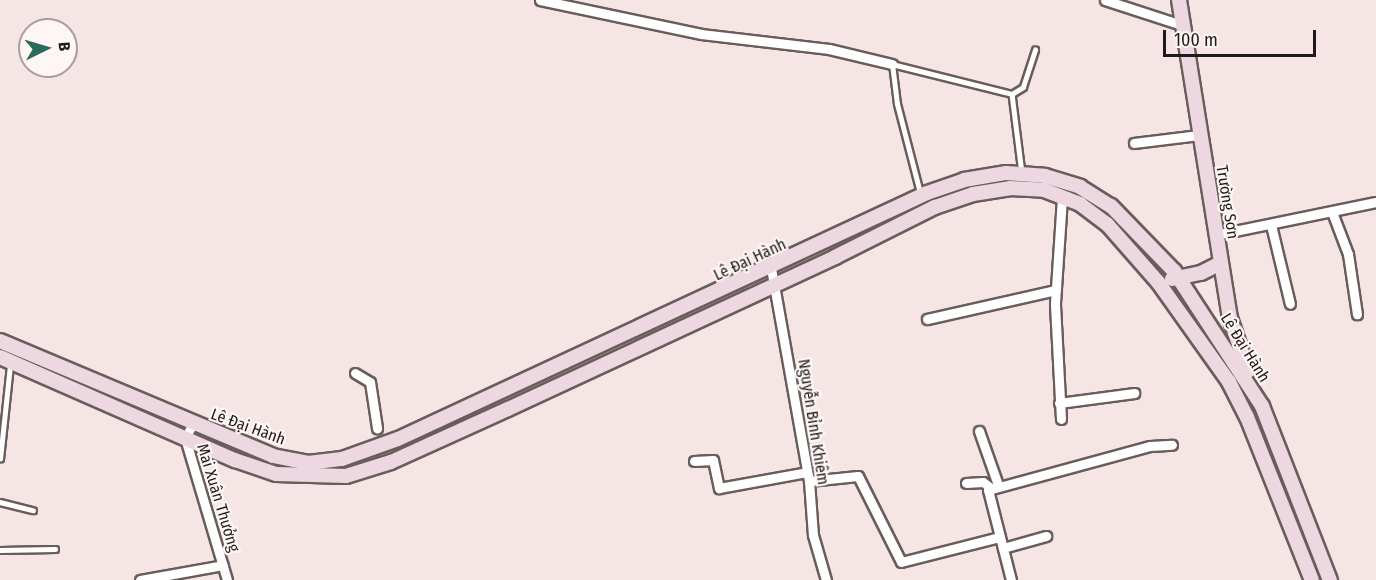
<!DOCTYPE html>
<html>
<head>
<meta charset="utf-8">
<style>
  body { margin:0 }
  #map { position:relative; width:1376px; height:580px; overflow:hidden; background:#f5e6e5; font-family:"Fira Sans Condensed",sans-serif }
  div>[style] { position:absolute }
  .roads { filter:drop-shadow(2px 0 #695d5c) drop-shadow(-2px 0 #695d5c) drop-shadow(0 2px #695d5c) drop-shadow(0 -2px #695d5c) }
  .lane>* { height:4.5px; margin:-2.25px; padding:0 2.25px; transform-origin:2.25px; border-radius:2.25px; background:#fff }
  .street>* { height:9px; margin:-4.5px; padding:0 4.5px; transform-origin:4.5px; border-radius:4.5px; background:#fff }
  .secondary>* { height:14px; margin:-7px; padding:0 7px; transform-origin:7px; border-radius:7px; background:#edd8e2 }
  span { translate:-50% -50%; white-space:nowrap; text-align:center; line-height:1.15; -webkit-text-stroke:4.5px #fef5f5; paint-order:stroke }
  .street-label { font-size:16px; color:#201b1b }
  .north { position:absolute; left:18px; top:18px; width:60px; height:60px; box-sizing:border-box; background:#fef5f5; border:2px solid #a59e9e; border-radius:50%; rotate:85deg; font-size:16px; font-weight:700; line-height:24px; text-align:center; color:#201b1b }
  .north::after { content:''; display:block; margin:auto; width:21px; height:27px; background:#296b5c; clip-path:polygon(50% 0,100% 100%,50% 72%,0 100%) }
  .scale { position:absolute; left:1163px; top:30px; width:153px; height:27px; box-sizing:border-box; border:3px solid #201b1b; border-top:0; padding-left:8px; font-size:18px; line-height:21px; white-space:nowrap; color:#201b1b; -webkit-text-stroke:4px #fef5f5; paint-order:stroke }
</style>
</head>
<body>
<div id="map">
  <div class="roads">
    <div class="lane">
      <i style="left:1012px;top:94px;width:13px;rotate:-32deg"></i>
      <i style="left:1023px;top:87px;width:39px;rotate:-72deg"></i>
      <i style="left:920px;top:193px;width:92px;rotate:-104.5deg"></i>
      <i style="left:897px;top:104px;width:40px;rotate:-97.1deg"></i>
      <i style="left:892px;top:64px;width:124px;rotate:14deg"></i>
      <i style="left:1012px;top:94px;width:80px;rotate:82.8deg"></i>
      <i style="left:0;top:459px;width:95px;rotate:-83.9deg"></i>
      <i style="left:0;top:502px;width:34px;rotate:14deg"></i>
      <i style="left:0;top:550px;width:55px;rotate:-1deg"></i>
    </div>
    <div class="street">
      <i style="left:540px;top:0;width:165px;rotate:11.9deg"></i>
      <i style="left:701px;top:34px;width:129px;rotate:6.7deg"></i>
      <i style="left:829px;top:49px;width:65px;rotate:13.4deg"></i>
      <i style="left:1105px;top:0;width:81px;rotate:18deg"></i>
      <i style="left:1134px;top:143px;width:65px;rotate:-7deg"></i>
      <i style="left:1332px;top:212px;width:45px;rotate:69.1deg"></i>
      <i style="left:1348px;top:254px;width:61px;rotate:81.5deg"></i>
      <i style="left:1271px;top:225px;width:81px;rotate:76.5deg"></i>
      <i style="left:1215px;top:235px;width:164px;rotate:-11.6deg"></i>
      <i style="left:771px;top:268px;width:216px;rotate:79.9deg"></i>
      <i style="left:809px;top:481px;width:54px;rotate:85.8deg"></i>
      <i style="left:813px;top:535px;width:47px;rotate:73.9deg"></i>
      <i style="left:927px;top:319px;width:132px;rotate:-12.7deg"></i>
      <i style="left:355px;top:373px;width:17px;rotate:31deg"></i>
      <i style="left:370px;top:382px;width:47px;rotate:81.3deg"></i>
      <i style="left:1059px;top:403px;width:76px;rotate:-7.6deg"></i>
      <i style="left:1061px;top:419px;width:116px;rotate:-93deg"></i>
      <i style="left:1055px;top:303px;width:106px;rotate:-86.2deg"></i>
      <i style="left:192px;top:425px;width:15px;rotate:118deg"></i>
      <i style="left:185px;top:438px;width:148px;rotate:73.5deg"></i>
      <i style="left:979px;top:431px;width:57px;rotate:70.6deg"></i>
      <i style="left:694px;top:461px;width:19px;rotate:-3deg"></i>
      <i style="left:713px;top:460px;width:29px;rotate:78deg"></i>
      <i style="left:719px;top:488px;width:89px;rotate:-10.3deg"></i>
      <i style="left:809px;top:481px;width:49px;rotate:-5.8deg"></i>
      <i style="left:858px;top:476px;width:96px;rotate:63.4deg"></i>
      <i style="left:901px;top:562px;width:102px;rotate:-14.2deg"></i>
      <i style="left:966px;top:483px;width:17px;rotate:-3deg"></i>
      <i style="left:983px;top:482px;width:10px;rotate:37deg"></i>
      <i style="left:1003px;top:548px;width:45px;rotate:-15.6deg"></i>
      <i style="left:140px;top:580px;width:84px;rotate:-10.2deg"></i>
      <i style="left:1011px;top:580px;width:93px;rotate:-104.3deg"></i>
      <i style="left:988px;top:490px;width:168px;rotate:-15.2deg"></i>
      <i style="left:1150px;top:446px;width:22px;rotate:-3deg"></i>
    </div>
    <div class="secondary">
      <i style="left:1179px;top:0;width:322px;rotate:80.9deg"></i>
      <i style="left:1230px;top:318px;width:56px;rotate:71.2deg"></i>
      <i style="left:1172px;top:279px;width:30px;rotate:-12deg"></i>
      <i style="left:1201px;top:273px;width:22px;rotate:-27deg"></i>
      <i style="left:0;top:341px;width:296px;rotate:22.8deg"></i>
      <i style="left:273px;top:456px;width:36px;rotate:11deg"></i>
      <i style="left:308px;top:463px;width:34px;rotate:-7deg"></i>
      <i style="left:342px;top:459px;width:59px;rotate:-19.7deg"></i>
      <i style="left:398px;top:439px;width:583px;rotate:-24.94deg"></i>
      <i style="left:927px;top:193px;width:39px;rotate:-19deg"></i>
      <i style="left:964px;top:180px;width:43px;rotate:-9.5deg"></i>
      <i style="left:1006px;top:173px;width:39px;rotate:4deg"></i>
      <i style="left:1045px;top:176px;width:37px;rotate:17deg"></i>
      <i style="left:1080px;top:187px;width:36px;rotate:32deg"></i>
      <i style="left:1111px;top:206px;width:91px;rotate:45.9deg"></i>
      <i style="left:1174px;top:271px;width:161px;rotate:56.9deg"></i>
      <i style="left:1262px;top:406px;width:187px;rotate:68.7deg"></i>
      <i style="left:0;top:357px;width:257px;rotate:23.7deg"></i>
      <i style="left:235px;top:460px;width:43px;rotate:18.9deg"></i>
      <i style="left:276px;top:474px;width:70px;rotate:1.6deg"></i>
      <i style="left:346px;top:476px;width:47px;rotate:-17.3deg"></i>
      <i style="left:391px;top:462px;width:128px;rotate:-24.4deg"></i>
      <i style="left:508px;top:409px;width:361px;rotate:-24.9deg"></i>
      <i style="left:835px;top:257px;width:112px;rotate:-26.6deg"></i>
      <i style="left:935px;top:207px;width:40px;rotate:-18.9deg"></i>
      <i style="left:973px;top:194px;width:37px;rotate:-9deg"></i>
      <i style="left:1010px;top:188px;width:34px;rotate:3deg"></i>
      <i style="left:1044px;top:190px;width:39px;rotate:21deg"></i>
      <i style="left:1080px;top:204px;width:34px;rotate:37deg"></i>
      <i style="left:1107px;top:224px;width:77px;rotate:48.7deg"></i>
      <i style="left:1158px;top:282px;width:123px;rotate:54.6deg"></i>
      <i style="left:1229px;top:382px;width:39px;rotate:63deg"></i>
      <i style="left:1247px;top:417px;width:175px;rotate:68.3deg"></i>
    </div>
  </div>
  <div class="street-label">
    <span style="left:1227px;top:202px;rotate:81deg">Trường Sơn</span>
    <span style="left:750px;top:260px;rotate:-25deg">Lê Đại Hành</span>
    <span style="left:1245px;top:348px;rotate:58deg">Lê Đại Hành</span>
    <span style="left:813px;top:422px;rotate:81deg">Nguyễn Bỉnh Khiêm</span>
    <span style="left:248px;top:427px;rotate:20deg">Lê Đại Hành</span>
    <span style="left:218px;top:498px;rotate:73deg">Mai Xuân Thưởng</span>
  </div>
  <div class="north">B</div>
  <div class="scale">100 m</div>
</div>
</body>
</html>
